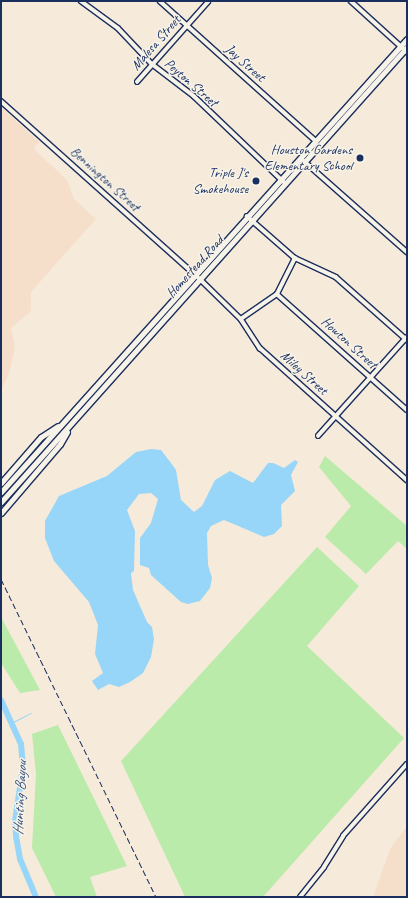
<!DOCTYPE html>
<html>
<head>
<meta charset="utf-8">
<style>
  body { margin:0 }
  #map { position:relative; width:408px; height:898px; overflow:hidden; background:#f6eada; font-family:Caveat,sans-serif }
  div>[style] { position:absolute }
  .built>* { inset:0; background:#f5dfca }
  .green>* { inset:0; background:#bbebaa }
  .water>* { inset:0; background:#97d6f8 }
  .stream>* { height:1px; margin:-0.5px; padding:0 0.5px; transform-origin:0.5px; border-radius:0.5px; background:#97d6f8 }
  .river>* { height:6px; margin:-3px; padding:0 3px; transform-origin:3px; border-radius:3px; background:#97d6f8 }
  .roads { filter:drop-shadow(1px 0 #1b2f5e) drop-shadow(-1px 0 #1b2f5e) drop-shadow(0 1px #1b2f5e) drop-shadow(0 -1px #1b2f5e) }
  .minor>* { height:3.5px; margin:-1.75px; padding:0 1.75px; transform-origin:1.75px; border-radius:1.75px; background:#f7f3e8 }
  .secondary>* { height:5px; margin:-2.5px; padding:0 2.5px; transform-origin:2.5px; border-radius:2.5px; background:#f7f3e8 }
  .rail>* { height:1px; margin-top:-0.5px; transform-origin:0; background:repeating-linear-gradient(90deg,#1b2f5e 0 6px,transparent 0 9px) }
  .dots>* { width:11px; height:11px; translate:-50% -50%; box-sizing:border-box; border:2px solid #f7f3e8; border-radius:50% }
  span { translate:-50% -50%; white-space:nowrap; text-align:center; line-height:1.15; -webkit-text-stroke:3px #f7f3e8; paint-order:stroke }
  .street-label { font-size:14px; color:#1b2f5e }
  .poi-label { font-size:14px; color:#1b2f5e }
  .right { translate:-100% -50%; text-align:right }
  .water-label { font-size:15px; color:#34507d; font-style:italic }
  .frame { position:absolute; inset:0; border:2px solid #1b2f5e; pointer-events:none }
</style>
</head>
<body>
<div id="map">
  <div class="built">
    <i style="clip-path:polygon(1px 107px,39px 142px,34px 147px,35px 150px,67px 180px,74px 199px,96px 219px,31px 292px,31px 311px,11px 328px,15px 348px,9px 374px,1px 390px)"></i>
    <i style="clip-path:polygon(407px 826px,407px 897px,373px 897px,390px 849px)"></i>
  </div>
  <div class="green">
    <i style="clip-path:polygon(325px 456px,407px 526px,407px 549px,398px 541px,366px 574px,325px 537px,351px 506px,319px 467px)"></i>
    <i style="clip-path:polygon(317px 547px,359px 586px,307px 646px,404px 738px,263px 897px,185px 897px,121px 761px)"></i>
    <i style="clip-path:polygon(1px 617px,40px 690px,20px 693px,1px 663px)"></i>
    <i style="clip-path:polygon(58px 725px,127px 866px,90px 877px,97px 897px,56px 897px,32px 848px,36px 774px,32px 734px)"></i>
  </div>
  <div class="water">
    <i style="clip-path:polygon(151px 449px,161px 450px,171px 463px,176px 470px,181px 500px,194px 512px,202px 506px,215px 480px,230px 471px,253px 483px,268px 463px,273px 463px,284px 468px,295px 460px,298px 462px,291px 475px,295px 491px,281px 505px,282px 526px,274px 534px,264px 537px,224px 520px,211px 526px,207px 533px,208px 565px,212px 578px,210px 588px,200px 601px,188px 604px,181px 602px,151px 575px,149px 568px,140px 565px,140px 538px,151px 523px,158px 499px,151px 493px,139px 494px,127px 510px,135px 531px,134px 571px,131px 573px,133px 590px,147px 622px,152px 627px,154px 639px,151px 657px,143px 673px,130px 682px,119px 687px,109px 684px,98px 690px,92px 681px,103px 673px,95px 654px,98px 625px,89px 602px,54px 561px,45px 538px,45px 521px,59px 496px,107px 476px,136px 452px)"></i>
  </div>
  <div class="stream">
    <i style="left:13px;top:722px;width:20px;rotate:-27deg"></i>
  </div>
  <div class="river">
    <i style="left:1px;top:700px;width:48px;rotate:65.6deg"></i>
    <i style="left:21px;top:744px;width:23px;rotate:85deg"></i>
    <i style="left:23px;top:767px;width:55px;rotate:98.4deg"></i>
    <i style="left:15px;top:821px;width:15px;rotate:86deg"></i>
    <i style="left:16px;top:836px;width:23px;rotate:80deg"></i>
    <i style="left:20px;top:859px;width:41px;rotate:67.2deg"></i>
  </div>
  <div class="roads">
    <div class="minor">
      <i style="left:81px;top:1px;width:46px;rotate:36.1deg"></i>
      <i style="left:118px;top:28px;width:50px;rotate:46.6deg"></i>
      <i style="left:152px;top:64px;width:53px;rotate:37.3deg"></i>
      <i style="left:194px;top:96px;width:126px;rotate:43.7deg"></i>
      <i style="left:160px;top:1px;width:208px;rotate:41.9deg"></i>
      <i style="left:351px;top:1px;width:76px;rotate:42.3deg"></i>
      <i style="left:137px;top:82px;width:107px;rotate:-48.4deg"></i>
      <i style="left:1px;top:101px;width:267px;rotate:41.8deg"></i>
      <i style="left:200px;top:279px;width:57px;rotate:44.3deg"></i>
      <i style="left:241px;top:319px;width:35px;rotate:57deg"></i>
      <i style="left:260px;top:348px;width:198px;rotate:41.9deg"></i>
      <i style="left:303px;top:160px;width:139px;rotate:41.5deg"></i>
      <i style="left:247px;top:216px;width:64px;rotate:41.2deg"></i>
      <i style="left:295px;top:258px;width:45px;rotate:24.9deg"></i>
      <i style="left:336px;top:277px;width:95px;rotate:41.6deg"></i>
      <i style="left:277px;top:294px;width:174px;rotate:41.7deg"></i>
      <i style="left:241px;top:319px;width:44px;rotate:-34.8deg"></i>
      <i style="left:277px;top:294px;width:40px;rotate:-63.4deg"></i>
      <i style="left:318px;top:436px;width:132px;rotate:-48.1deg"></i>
      <i style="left:300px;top:897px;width:38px;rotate:-51deg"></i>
      <i style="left:324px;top:867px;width:36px;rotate:-58deg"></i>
      <i style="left:343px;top:836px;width:96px;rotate:-48.4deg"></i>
    </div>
    <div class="secondary">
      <i style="left:1px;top:483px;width:61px;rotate:-49deg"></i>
      <i style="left:41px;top:437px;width:20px;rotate:-33deg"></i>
      <i style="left:1px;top:492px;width:608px;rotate:-48.13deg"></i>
      <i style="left:1px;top:502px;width:610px;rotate:-48.26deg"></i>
      <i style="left:1px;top:513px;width:91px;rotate:-49.5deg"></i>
      <i style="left:60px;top:444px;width:14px;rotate:-60deg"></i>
    </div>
  </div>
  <div class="rail">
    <i style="left:1px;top:579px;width:354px;rotate:64deg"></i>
  </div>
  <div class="dots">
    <i style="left:360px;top:158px;background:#1b2f5e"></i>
    <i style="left:256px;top:181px;background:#1b2f5e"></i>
  </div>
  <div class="street-label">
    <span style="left:156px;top:43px;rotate:-49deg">Malesa Street</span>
    <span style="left:245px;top:63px;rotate:42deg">Jay Street</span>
    <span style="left:191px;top:83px;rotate:41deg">Peyton Street</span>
    <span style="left:105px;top:179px;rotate:42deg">Bennington Street</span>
    <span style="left:195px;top:267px;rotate:-48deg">Homestead Road</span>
    <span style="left:349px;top:343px;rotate:42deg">Howton Street</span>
    <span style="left:304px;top:373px;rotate:42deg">Miley Street</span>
  </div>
  <div class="poi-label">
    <span class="right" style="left:352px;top:158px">Houston Gardens<br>Elementary School</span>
    <span class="right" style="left:248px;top:181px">Triple J's<br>Smokehouse</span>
  </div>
  <div class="water-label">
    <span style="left:20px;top:798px;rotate:-87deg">Hunting Bayou</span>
  </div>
  <div class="frame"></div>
</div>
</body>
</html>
